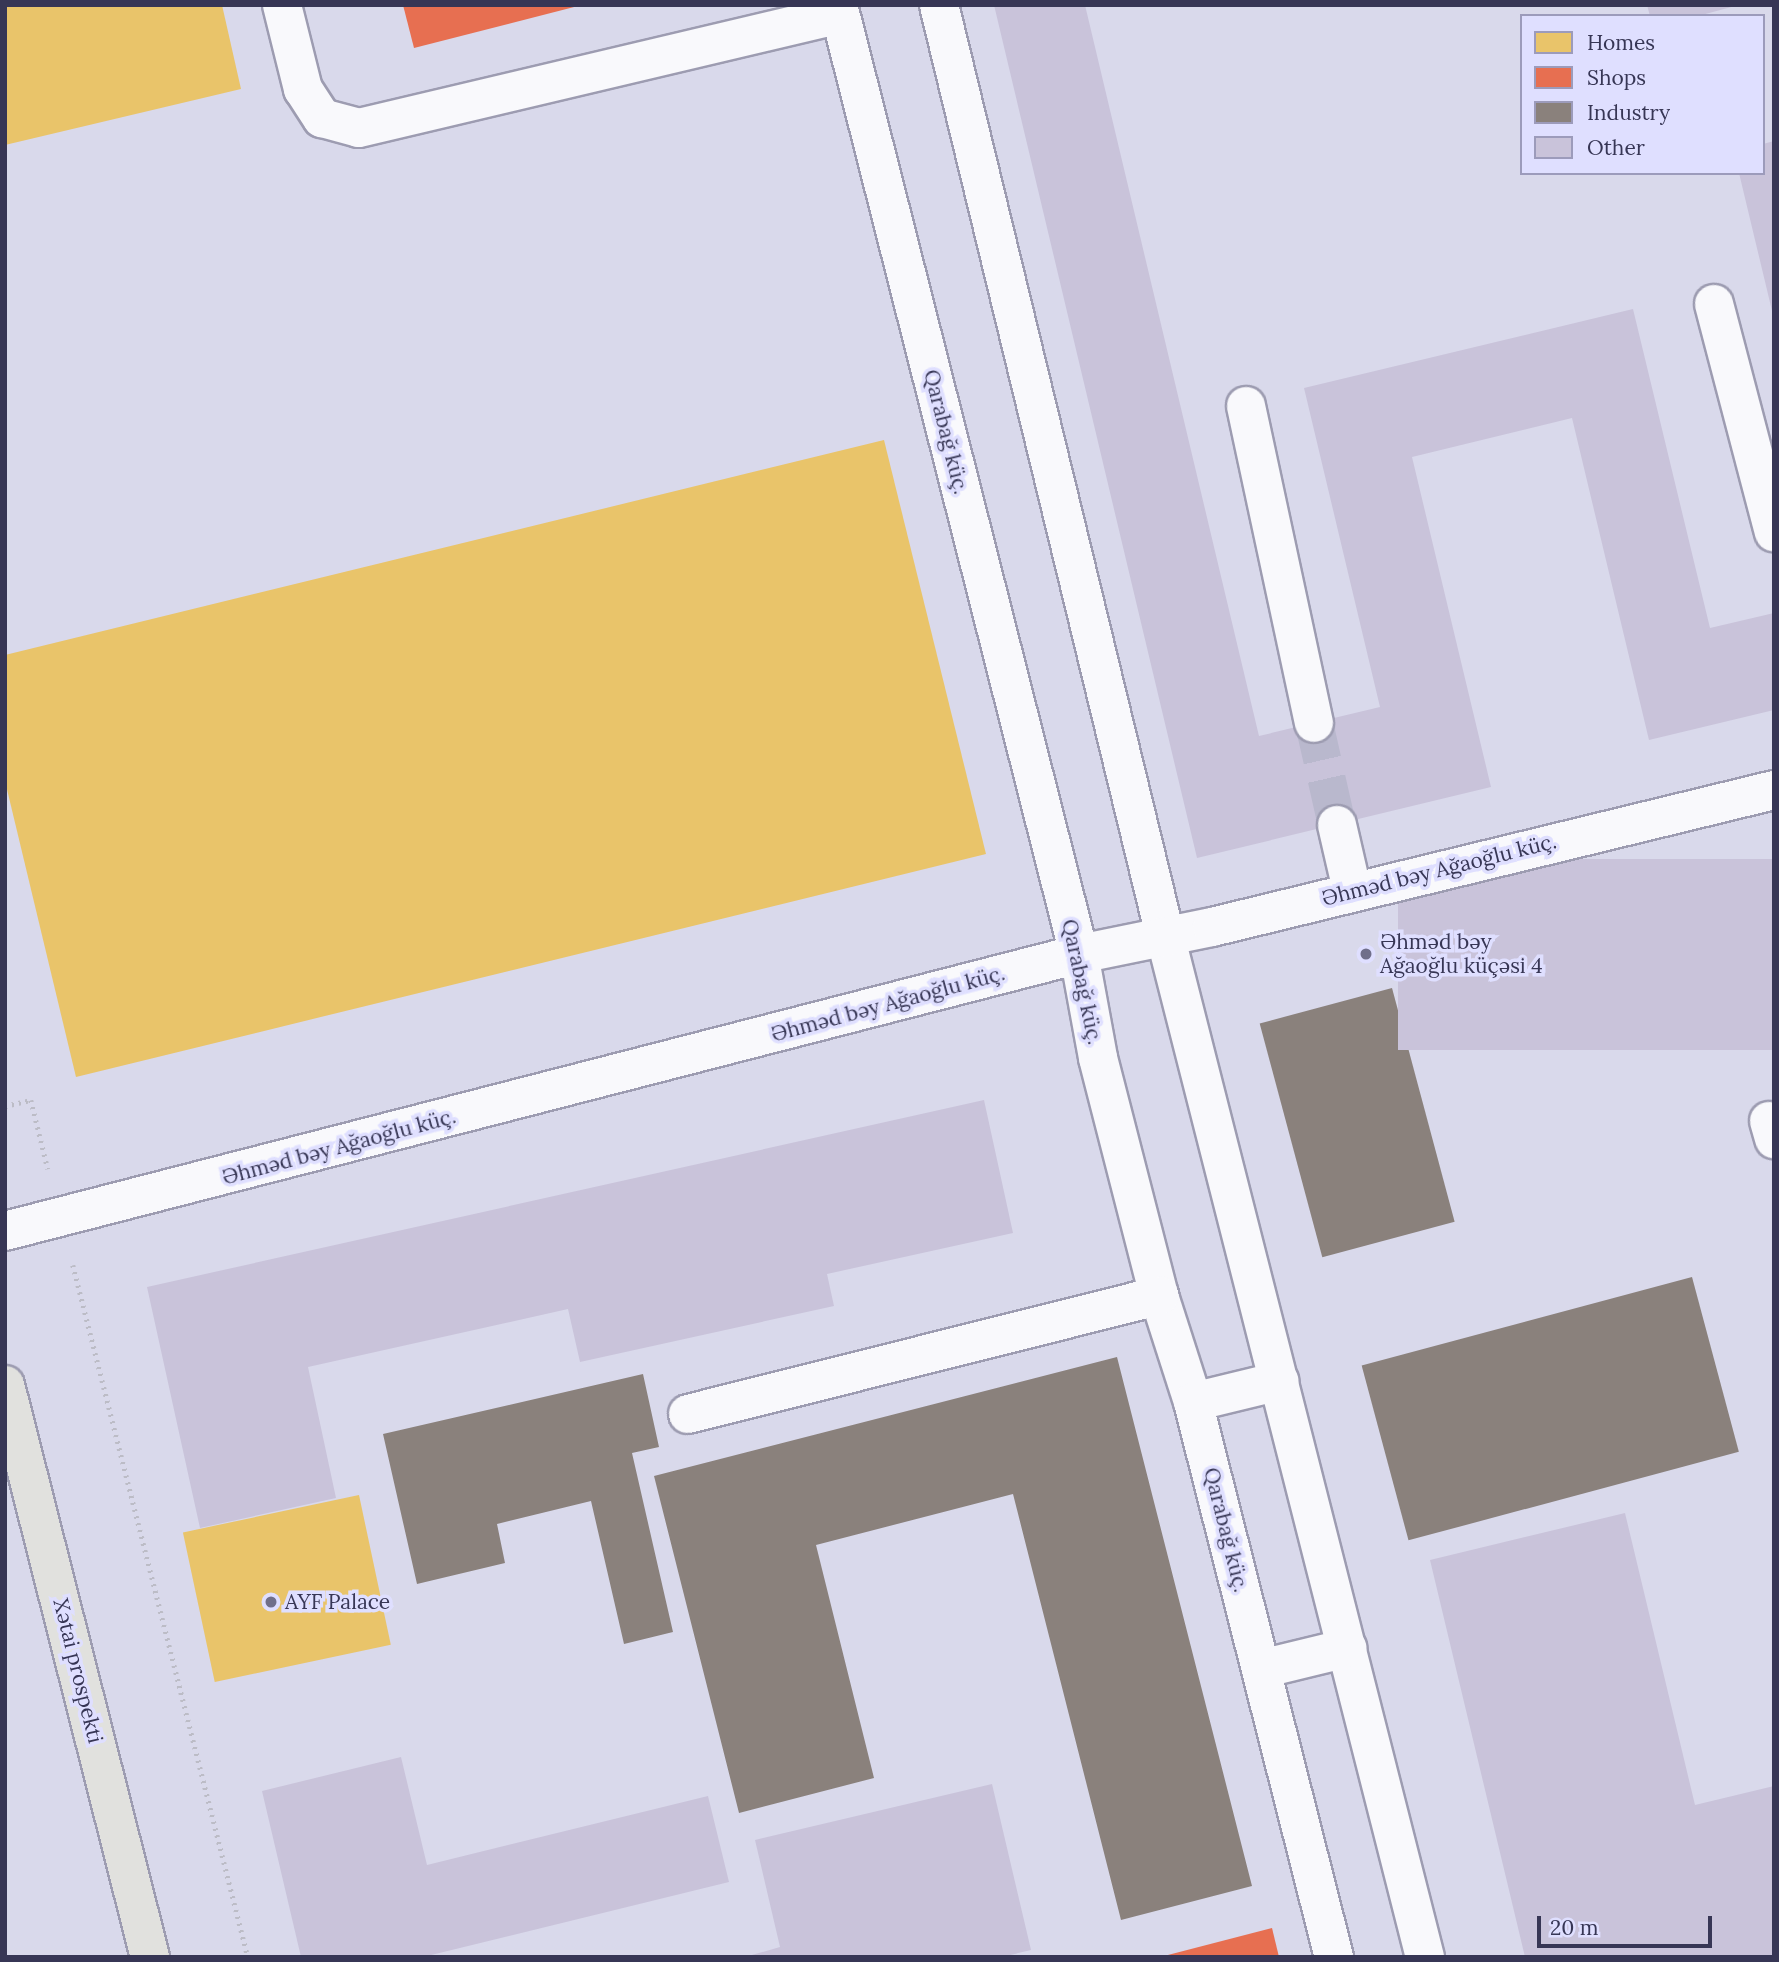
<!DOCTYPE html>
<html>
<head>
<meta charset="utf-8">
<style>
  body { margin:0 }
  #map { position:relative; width:1779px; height:1962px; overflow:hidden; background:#d9d9eb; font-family:Lora,serif }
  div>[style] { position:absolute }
  .homes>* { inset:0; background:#e9c46a; transform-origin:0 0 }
  .shops>* { inset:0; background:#e76f51 }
  .industry>* { inset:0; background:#8a817c; transform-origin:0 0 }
  .building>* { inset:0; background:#c9c3da; transform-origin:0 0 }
  .minor-tunnel>* { height:38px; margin-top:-19px; transform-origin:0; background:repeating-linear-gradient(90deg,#b9b8cd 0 38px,transparent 0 57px) }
  .path>* { height:4.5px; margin-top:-2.25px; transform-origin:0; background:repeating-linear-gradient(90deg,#bcbcc6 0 2px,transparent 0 7px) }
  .roads { filter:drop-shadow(2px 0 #9d9cb1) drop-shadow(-2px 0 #9d9cb1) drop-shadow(0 2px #9d9cb1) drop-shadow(0 -2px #9d9cb1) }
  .minor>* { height:38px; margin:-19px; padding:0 19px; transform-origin:19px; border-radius:19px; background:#f9f9fc }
  .major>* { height:38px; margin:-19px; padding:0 19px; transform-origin:19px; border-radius:19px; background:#e1e1de }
  .dots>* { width:19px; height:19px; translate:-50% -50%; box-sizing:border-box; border:4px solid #dfdfff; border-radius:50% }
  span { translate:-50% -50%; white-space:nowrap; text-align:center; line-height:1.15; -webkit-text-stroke:7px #dfdfff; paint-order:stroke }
  .street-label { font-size:21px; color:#373655 }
  .poi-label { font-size:21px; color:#373655 }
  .left { translate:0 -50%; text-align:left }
  .frame { position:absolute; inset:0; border:7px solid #373655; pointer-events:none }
  .legend { position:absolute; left:1520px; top:14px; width:245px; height:161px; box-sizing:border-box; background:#dfdfff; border:2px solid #9c9bbb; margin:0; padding:9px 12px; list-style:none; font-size:21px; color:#373655 }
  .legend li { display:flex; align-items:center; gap:14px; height:35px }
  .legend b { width:35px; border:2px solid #9c9bbb }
  .scale { position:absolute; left:1537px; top:1916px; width:175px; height:32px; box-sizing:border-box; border:4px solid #373655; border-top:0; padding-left:9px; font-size:21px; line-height:24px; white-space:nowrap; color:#373655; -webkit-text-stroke:5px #dfdfff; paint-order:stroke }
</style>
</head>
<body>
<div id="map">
  <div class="homes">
    <i style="clip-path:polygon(5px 5px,222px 5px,241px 89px,5px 145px)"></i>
    <i style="clip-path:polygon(884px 440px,986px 854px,76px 1077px,5px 781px,5px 655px)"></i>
    <i style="left:359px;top:1495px;width:153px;height:180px;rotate:78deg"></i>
  </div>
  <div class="shops">
    <i style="clip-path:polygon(403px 5px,578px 5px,578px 6px,414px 48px)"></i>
    <i style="clip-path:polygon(1272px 1928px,1279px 1957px,1164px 1957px,1164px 1956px)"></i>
  </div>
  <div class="industry">
    <i style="left:1392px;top:988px;width:242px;height:137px;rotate:75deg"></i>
    <i style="left:1692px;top:1277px;width:181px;height:342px;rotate:75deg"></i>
    <i style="clip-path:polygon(1117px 1357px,1252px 1886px,1121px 1920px,1013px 1494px,816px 1545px,874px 1778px,739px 1813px,654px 1476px)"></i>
    <i style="clip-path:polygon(643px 1374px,659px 1447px,632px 1453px,673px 1632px,624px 1644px,591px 1501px,497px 1524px,505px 1563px,417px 1584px,383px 1434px)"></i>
  </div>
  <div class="building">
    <i style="clip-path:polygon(994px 5px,1085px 5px,1259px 736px,1380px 707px,1304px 388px,1633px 309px,1710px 628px,1774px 613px,1774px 710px,1649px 740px,1572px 418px,1412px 457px,1491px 787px,1197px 858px)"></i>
    <i style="clip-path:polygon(1647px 5px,1735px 5px,1735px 6px,1698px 16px,1650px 16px)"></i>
    <i style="clip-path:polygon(1774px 141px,1774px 315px,1773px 315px,1739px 173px,1763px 173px,1763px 144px)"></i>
    <i style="left:1774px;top:859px;width:191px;height:376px;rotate:90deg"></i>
    <i style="clip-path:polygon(984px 1100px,1013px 1233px,827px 1274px,834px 1306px,580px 1362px,568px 1309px,308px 1367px,336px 1498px,200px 1528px,147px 1287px)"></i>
    <i style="clip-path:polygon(1625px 1513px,1695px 1805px,1774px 1786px,1774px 1957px,1525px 1957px,1430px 1560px)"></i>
    <i style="clip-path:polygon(401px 1757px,427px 1865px,708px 1796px,729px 1882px,423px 1957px,301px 1957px,262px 1791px)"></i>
    <i style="clip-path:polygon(992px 1784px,1031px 1950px,1002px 1957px,745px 1957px,780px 1947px,755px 1840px)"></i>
  </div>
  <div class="minor-tunnel">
    <i style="left:1314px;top:723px;width:105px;rotate:77.3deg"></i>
  </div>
  <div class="path">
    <i style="left:5px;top:1106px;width:27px;rotate:-13deg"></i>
    <i style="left:31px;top:1100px;width:71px;rotate:76.2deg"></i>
    <i style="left:73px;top:1265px;width:714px;rotate:75.81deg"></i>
  </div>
  <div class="roads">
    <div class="minor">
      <i style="left:282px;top:5px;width:87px;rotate:76deg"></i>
      <i style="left:303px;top:89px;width:35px;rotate:57deg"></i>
      <i style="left:322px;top:118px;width:38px;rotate:15deg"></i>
      <i style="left:359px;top:128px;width:494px;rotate:-13.3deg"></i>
      <i style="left:838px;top:5px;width:979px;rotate:75.75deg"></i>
      <i style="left:1079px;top:954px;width:106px;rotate:79.6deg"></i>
      <i style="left:1098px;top:1058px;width:246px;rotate:75.6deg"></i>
      <i style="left:1159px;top:1296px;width:111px;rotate:72.2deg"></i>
      <i style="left:1193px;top:1402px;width:573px;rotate:75.75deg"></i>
      <i style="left:939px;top:5px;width:957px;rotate:76.34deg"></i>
      <i style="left:1165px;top:935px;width:1055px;rotate:75.73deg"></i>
      <i style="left:1714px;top:304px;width:236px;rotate:75.3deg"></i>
      <i style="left:1246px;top:406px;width:324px;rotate:77.9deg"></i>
      <i style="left:1337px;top:825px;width:67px;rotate:77deg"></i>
      <i style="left:1769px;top:1121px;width:19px;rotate:74deg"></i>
      <i style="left:5px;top:1231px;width:1109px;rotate:-14.46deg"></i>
      <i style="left:1079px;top:954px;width:136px;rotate:-11.5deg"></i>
      <i style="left:1212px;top:927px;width:578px;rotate:-13.7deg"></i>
      <i style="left:1193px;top:1402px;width:89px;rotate:-13.7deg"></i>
      <i style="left:688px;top:1414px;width:486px;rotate:-14.1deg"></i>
      <i style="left:1261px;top:1669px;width:89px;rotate:-13.7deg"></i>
    </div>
    <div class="major">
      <i style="left:5px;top:1385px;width:590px;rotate:75.78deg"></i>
    </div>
  </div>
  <div class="dots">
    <i style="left:1366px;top:954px;background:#706f8a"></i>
    <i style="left:271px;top:1602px;background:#706f8a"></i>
  </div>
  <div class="street-label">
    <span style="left:946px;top:432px;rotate:76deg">Qarabağ küç.</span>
    <span style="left:1439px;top:870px;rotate:-14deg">Əhməd bəy Ağaoğlu küç.</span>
    <span style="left:1082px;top:982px;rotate:78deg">Qarabağ küç.</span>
    <span style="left:888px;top:1004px;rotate:-15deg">Əhməd bəy Ağaoğlu küç.</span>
    <span style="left:339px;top:1147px;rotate:-15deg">Əhməd bəy Ağaoğlu küç.</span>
    <span style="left:1226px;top:1530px;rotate:76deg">Qarabağ küç.</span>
    <span style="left:78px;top:1671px;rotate:76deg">Xətai prospekti</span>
  </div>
  <div class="poi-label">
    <span class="left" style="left:1380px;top:954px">Əhməd bəy<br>Ağaoğlu küçəsi 4</span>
    <span class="left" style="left:285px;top:1602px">AYF Palace</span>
  </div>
  <div class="frame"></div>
  <ul class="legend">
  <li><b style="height:19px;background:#e9c46a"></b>Homes</li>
  <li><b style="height:19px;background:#e76f51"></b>Shops</li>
  <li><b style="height:19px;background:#8a817c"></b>Industry</li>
  <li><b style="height:19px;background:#c9c3da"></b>Other</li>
  </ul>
  <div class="scale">20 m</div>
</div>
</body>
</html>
